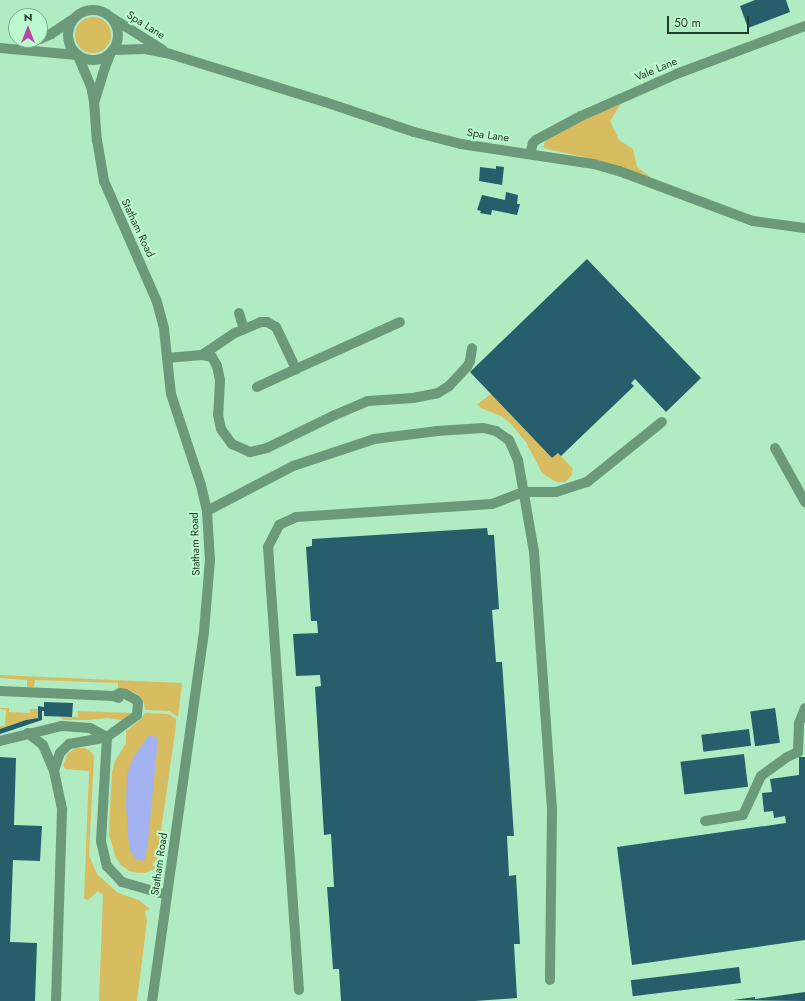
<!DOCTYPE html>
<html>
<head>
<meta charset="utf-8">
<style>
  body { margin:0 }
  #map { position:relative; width:805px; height:1001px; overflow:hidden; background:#b0ebc2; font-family:Jost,sans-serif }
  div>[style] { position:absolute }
  .green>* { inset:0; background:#d8bd60 }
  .round { border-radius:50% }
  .water>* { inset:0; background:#a3b2f1 }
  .building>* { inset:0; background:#265f6b; transform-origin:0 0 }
  .minor>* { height:10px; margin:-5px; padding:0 5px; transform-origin:5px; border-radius:5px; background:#6b9a7a }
  .minor>.ring { margin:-5px; padding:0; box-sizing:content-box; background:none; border:10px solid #6b9a7a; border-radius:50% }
  span { translate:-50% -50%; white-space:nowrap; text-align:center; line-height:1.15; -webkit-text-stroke:4px #bdf9cf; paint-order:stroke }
  .street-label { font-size:11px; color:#253c2c }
  .north { position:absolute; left:8px; top:8px; width:40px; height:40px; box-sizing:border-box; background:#bdf9cf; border:1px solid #80ad8e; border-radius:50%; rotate:0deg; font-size:11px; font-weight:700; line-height:16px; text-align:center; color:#253c2c }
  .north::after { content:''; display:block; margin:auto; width:14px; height:18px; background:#b647a5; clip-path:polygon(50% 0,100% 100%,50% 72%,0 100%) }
  .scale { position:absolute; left:667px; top:16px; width:82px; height:18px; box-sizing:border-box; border:2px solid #253c2c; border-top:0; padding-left:5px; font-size:12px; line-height:14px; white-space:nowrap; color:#253c2c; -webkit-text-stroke:3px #bdf9cf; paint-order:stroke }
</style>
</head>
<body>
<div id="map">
  <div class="green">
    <i class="round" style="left:75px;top:17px;width:36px;height:36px"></i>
    <i style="clip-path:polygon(621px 104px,610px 121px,619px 140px,633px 149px,637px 167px,653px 179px,601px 161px,543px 148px,545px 142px,552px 133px,568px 124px)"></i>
    <i style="clip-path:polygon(491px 394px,552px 458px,558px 453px,573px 469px,571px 476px,565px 482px,556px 482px,542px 473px,526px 442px,510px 423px,501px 416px,481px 408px,477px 404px)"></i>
    <i style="clip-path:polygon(0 675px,182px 683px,178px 717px,169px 711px,145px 710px,144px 703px,139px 695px,133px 692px,118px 691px,118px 683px,35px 680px,34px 687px,27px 687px,27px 680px,0 678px)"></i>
    <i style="clip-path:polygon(0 708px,9px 708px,9px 712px,30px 713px,30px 709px,38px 709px,38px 718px,26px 720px,0 729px,0 726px,5px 726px,6px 710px,0 709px)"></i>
    <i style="clip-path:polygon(78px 711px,132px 713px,122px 720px,107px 718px,89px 720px,63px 720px,61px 718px,61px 717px,78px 717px)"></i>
    <i style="clip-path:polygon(evenodd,145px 713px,169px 714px,176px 719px,176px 725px,157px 859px,152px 864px,156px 868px,145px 873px,138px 873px,129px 871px,121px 865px,116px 858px,109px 835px,110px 807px,112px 772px,115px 761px,126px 743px,126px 731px,140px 720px,145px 713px,153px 736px,157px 748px,145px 859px,153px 736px)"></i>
    <i style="clip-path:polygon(76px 748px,85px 748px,89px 750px,94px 756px,89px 855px,97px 874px,118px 893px,139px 900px,150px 909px,145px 911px,147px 921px,137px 1001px,99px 1001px,103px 895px,98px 891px,88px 900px,84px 899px,89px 771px,65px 769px,63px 765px,68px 753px)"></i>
  </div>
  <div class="water">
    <i style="clip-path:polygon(148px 736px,153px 736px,157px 738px,157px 748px,148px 842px,145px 859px,142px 861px,136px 859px,129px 849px,126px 804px,127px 774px,133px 758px)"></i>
  </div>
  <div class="building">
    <i style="clip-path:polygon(755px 0,786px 0,790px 12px,748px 28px,740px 6px)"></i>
    <i style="clip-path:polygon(496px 166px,504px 167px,502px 185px,479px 181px,480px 167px,496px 169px)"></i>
    <i style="clip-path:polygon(506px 192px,518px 195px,517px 204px,520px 204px,517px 215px,492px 210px,491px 215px,480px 213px,481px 211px,477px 210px,482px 195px,505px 200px)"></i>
    <i style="clip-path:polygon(587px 259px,701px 378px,666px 412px,635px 379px,631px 383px,634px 386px,561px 456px,558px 453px,552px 458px,470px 372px)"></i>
    <i style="clip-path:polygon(487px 528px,488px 535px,494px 535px,499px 609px,492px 610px,496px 662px,502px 662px,514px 836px,507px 836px,509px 876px,516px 875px,520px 944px,514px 944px,517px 998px,475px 1001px,341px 1001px,339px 969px,333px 969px,327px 887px,334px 887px,331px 834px,324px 835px,315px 687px,321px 686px,320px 675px,296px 676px,293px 634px,318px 633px,317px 621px,311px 621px,306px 547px,312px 546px,312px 539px)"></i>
    <i style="clip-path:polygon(44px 702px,73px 703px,72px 717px,44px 716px,44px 711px,42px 711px,42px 720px,0 734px,0 729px,26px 720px,38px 718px,38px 706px,44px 707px)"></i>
    <i style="left:775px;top:708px;width:35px;height:25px;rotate:82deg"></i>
    <i style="left:749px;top:729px;width:17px;height:48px;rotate:83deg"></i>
    <i style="left:744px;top:754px;width:33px;height:64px;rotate:83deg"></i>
    <i style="clip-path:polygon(0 757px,16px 758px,14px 825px,42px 826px,40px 861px,13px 860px,10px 942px,37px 943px,35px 1001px,0 1001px)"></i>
    <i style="clip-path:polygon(799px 757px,805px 757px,805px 940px,632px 965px,617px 847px,786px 823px,785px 816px,774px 818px,773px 811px,764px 812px,762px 793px,772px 792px,770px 779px,799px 775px)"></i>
    <i style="left:739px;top:967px;width:16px;height:109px;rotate:83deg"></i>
    <i style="clip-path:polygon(805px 992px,805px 1001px,733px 1000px,755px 997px,755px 999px)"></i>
  </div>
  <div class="minor">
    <i class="ring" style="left:68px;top:10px;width:40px;height:40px"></i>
    <i style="left:112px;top:18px;width:60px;rotate:32.1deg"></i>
    <i style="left:40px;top:39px;width:12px;rotate:-24deg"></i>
    <i style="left:51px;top:34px;width:25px;rotate:-34deg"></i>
    <i style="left:0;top:48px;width:77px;rotate:5.2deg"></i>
    <i style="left:113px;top:50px;width:32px;rotate:-2deg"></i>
    <i style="left:145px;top:49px;width:25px;rotate:11deg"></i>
    <i style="left:170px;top:54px;width:162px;rotate:17.2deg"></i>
    <i style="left:325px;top:102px;width:94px;rotate:18.6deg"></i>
    <i style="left:414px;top:132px;width:49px;rotate:14.3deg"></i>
    <i style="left:461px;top:144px;width:134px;rotate:8.6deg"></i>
    <i style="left:594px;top:164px;width:26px;rotate:16deg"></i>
    <i style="left:619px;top:171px;width:143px;rotate:20.5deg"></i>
    <i style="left:753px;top:221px;width:52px;rotate:7.7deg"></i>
    <i style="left:78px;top:56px;width:33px;rotate:67deg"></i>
    <i style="left:91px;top:86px;width:15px;rotate:79deg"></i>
    <i style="left:94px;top:101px;width:39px;rotate:86deg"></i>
    <i style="left:97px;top:140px;width:42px;rotate:80.3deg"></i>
    <i style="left:104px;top:181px;width:132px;rotate:66.3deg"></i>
    <i style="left:157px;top:302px;width:28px;rotate:75deg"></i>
    <i style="left:164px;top:329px;width:65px;rotate:83.9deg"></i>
    <i style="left:171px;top:394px;width:96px;rotate:71.8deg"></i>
    <i style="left:201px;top:485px;width:27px;rotate:77deg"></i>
    <i style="left:207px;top:511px;width:49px;rotate:86.5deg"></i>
    <i style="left:210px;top:560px;width:72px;rotate:94.8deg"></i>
    <i style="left:204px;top:632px;width:373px;rotate:98deg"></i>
    <i style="left:95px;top:100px;width:28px;rotate:-73deg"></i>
    <i style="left:103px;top:73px;width:22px;rotate:-69deg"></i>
    <i style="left:530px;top:154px;width:11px;rotate:-75deg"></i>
    <i style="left:533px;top:143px;width:4px;rotate:-45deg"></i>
    <i style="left:536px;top:140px;width:51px;rotate:-28.1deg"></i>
    <i style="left:581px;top:116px;width:107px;rotate:-23.7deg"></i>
    <i style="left:679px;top:73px;width:134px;rotate:-20.5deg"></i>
    <i style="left:239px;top:313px;width:17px;rotate:73deg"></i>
    <i style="left:202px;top:355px;width:40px;rotate:-34deg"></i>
    <i style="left:235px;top:333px;width:28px;rotate:-23deg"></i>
    <i style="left:261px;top:322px;width:6px"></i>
    <i style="left:267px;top:322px;width:10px;rotate:29deg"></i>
    <i style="left:276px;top:327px;width:47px;rotate:64.5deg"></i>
    <i style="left:296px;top:369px;width:43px;rotate:155.2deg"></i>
    <i style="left:167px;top:358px;width:35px;rotate:-5deg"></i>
    <i style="left:202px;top:355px;width:10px;rotate:11deg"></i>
    <i style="left:212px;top:357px;width:10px;rotate:61deg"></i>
    <i style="left:217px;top:366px;width:14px;rotate:78deg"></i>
    <i style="left:220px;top:380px;width:34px;rotate:93deg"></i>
    <i style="left:218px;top:414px;width:15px;rotate:79deg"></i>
    <i style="left:221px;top:429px;width:19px;rotate:54deg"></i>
    <i style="left:232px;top:444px;width:20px;rotate:24deg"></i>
    <i style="left:250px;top:452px;width:17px;rotate:-13deg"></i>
    <i style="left:267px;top:448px;width:76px;rotate:-25.9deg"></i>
    <i style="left:335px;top:415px;width:36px;rotate:-23deg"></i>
    <i style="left:368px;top:401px;width:45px;rotate:-3.8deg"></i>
    <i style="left:413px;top:398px;width:25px;rotate:-11deg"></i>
    <i style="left:438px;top:393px;width:13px;rotate:-32deg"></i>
    <i style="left:449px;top:386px;width:26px;rotate:-47deg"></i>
    <i style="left:467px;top:367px;width:7px;rotate:-63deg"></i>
    <i style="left:470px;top:361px;width:13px;rotate:-81deg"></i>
    <i style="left:296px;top:369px;width:114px;rotate:-24.3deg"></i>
    <i style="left:775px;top:448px;width:62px;rotate:60.9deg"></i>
    <i style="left:207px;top:511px;width:97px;rotate:-27.6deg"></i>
    <i style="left:293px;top:466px;width:85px;rotate:-18.4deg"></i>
    <i style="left:374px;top:439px;width:64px;rotate:-7.2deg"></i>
    <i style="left:437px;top:431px;width:46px;rotate:-3.7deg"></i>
    <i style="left:483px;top:428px;width:13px;rotate:13deg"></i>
    <i style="left:496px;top:431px;width:16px;rotate:35deg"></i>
    <i style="left:509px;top:440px;width:22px;rotate:66deg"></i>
    <i style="left:518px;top:460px;width:93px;rotate:80.1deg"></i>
    <i style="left:534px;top:552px;width:260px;rotate:86deg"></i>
    <i style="left:552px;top:811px;width:169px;rotate:90.7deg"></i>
    <i style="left:0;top:691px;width:114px;rotate:2.5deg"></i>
    <i style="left:114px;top:696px;width:5px;rotate:22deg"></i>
    <i style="left:28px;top:733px;width:19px;rotate:39deg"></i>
    <i style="left:43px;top:745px;width:28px;rotate:67deg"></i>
    <i style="left:54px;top:771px;width:40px;rotate:78deg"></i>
    <i style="left:62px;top:810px;width:191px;rotate:91.8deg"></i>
    <i style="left:107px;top:737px;width:104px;rotate:93.3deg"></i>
    <i style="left:101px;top:841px;width:26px;rotate:77deg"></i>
    <i style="left:107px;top:866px;width:22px;rotate:47deg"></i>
    <i style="left:122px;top:882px;width:47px;rotate:16.1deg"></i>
    <i style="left:0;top:741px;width:64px;rotate:-13.6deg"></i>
    <i style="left:62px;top:726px;width:28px;rotate:4deg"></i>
    <i style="left:90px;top:728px;width:19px;rotate:28deg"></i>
    <i style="left:54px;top:771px;width:19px;rotate:-72deg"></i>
    <i style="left:60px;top:753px;width:13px;rotate:-45deg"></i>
    <i style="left:69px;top:744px;width:39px;rotate:-10deg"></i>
    <i style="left:107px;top:737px;width:37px;rotate:-36deg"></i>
    <i style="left:137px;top:715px;width:12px;rotate:-85deg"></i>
    <i style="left:138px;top:703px;width:4px;rotate:-124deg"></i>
    <i style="left:136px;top:700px;width:13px;rotate:-151deg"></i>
    <i style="left:125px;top:694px;width:5px;rotate:-169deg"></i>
    <i style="left:120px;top:693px;width:7px;rotate:153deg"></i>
    <i style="left:705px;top:821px;width:38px;rotate:-9deg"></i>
    <i style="left:743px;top:815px;width:43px;rotate:-65.2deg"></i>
    <i style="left:761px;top:776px;width:32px;rotate:-36deg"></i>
    <i style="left:787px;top:757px;width:12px;rotate:-24deg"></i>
    <i style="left:798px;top:752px;width:29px;rotate:-88deg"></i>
    <i style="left:799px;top:723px;width:16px;rotate:-68deg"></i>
    <i style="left:299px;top:990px;width:444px;rotate:-94deg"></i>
    <i style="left:268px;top:547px;width:25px;rotate:-63deg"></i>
    <i style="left:279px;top:525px;width:19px;rotate:-25deg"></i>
    <i style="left:296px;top:517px;width:196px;rotate:-3.8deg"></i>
    <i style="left:492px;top:504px;width:33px;rotate:-21deg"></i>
    <i style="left:523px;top:492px;width:33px"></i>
    <i style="left:556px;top:492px;width:33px;rotate:-18deg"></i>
    <i style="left:587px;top:482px;width:96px;rotate:-38.7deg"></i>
  </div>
  <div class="street-label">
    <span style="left:146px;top:25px;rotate:32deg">Spa Lane</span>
    <span style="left:656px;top:69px;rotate:-23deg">Vale Lane</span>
    <span style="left:488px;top:135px;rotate:8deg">Spa Lane</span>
    <span style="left:138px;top:228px;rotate:65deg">Statham Road</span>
    <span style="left:195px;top:544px;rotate:-92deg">Statham Road</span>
    <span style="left:159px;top:864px;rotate:-82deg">Statham Road</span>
  </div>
  <div class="north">N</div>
  <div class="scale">50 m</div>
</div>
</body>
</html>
